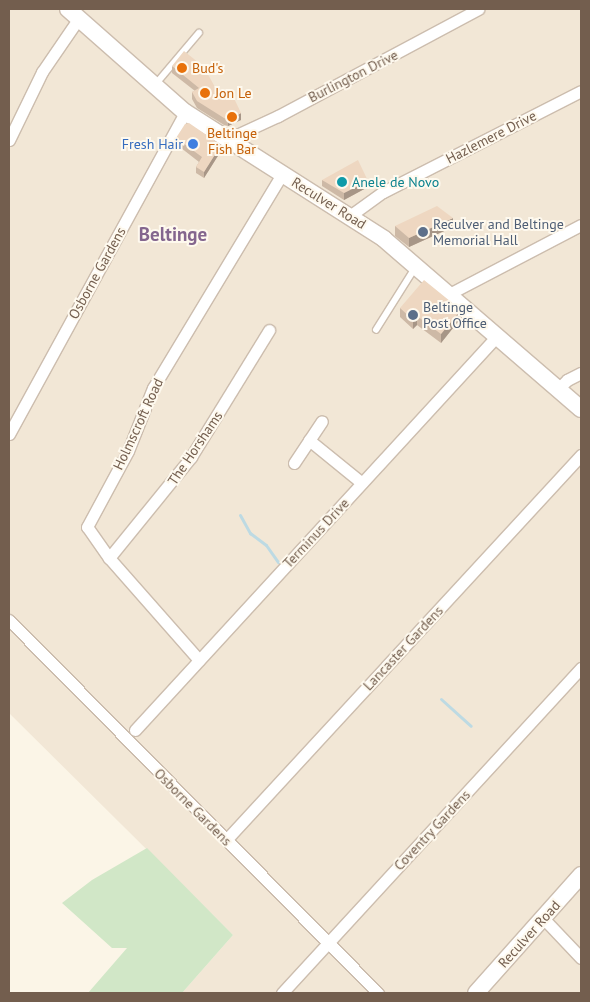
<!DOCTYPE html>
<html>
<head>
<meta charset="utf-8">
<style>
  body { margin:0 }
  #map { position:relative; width:590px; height:1002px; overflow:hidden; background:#fbf5e7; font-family:"PT Sans",sans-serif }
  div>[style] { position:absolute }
  .residential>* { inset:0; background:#f2e7d6 }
  .green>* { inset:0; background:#d1e7c7 }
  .stream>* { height:3px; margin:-1.5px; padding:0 1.5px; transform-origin:1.5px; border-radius:1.5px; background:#bddae3 }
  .roads { filter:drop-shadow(1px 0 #ccbdae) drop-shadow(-1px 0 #ccbdae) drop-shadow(0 1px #ccbdae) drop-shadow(0 -1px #ccbdae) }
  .lane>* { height:5.5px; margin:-2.75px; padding:0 2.75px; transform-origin:2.75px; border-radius:2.75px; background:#fff }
  .street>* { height:11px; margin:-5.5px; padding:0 5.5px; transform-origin:5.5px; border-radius:5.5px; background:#fff }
  .secondary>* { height:16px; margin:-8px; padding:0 8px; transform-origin:8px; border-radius:8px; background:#fff }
  .wall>* { inset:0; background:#cdb9a6 }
  .shaded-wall>* { inset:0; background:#a79687 }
  .building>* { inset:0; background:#eed7c1 }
  .dots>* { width:14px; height:14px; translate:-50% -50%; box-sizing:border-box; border:2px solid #fef9ee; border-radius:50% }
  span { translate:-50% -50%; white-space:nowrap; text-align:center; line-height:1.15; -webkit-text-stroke:4px #fef9ee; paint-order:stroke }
  .food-label { font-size:14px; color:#c56008 }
  .left { translate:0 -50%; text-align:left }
  .street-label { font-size:14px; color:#735e4e }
  .shop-label { font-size:14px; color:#366cbe }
  .right { translate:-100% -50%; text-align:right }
  .culture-label { font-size:14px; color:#0d838f }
  .service-label { font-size:14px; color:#4e5e75 }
  .district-label { font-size:19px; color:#84668e; font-weight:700 }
  .frame { position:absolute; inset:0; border:10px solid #735e4e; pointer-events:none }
</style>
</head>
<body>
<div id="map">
  <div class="residential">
    <i style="clip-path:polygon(9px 9px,581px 9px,581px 993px,182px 993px,233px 935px,9px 713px)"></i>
  </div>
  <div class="green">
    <i style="clip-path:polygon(147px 848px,233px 935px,182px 993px,88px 993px,127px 948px,112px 948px,62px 903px,92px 880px)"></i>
  </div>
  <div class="stream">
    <i style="left:240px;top:515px;width:21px;rotate:61deg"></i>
    <i style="left:250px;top:533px;width:20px;rotate:37deg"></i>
    <i style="left:266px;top:545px;width:21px;rotate:55deg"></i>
    <i style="left:441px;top:699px;width:40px;rotate:42deg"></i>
  </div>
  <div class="roads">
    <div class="lane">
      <i style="left:155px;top:85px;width:68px;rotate:-49.8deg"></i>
      <i style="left:376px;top:330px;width:73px;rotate:-57.8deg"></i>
    </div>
    <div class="street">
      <i style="left:9px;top:140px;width:76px;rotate:-64.1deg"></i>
      <i style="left:42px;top:72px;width:65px;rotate:-55.6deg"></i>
      <i style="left:226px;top:140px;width:57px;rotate:-24.8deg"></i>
      <i style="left:278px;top:116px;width:227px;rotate:-28.1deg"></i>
      <i style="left:351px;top:215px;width:39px;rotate:-36deg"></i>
      <i style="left:383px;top:192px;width:222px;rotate:-27deg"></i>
      <i style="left:449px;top:294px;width:149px;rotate:-27.6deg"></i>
      <i style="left:558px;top:389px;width:13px;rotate:-45deg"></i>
      <i style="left:567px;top:380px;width:16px;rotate:-27deg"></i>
      <i style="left:9px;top:434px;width:367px;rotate:-61.3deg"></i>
      <i style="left:309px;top:440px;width:68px;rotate:39.1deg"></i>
      <i style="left:294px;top:463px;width:50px;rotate:-56.3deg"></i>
      <i style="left:109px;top:558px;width:130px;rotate:-50.9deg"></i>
      <i style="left:191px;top:457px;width:149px;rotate:-58.4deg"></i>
      <i style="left:9px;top:620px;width:525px;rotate:45.31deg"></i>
      <i style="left:199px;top:660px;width:136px;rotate:-131.4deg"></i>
      <i style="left:109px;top:558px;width:38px;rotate:-125deg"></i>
      <i style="left:87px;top:527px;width:86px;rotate:-61.7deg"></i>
      <i style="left:128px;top:451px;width:68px;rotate:-68.4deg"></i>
      <i style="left:153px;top:388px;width:250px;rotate:-58.9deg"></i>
      <i style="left:135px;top:730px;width:536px;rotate:-47.42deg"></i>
      <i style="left:226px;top:840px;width:524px;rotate:-47.32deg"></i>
      <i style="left:543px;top:918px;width:55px;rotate:46.5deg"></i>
      <i style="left:282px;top:993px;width:442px;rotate:-47.4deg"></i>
    </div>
    <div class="secondary">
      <i style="left:68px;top:9px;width:156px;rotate:41.4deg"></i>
      <i style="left:185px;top:112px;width:236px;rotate:32.5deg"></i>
      <i style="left:384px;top:239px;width:260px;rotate:40.8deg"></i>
      <i style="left:476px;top:993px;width:158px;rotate:-48.3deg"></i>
    </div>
  </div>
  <div class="wall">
    <i style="clip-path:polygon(172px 66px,216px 89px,225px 98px,241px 120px,228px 126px,224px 125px,197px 108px,192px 99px,192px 92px,195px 91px,172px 73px)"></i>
    <i style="clip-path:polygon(176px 138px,221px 151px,204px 178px,196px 173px,196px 167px,199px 162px,176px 144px)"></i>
    <i style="clip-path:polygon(322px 180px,368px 187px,344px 200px,322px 186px)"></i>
    <i style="clip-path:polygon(395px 226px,453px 227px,409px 247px,395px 236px)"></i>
    <i style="clip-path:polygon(400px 308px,461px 318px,441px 343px,417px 325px,413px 329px,400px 317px)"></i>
  </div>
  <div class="shaded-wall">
    <i style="clip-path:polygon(241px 113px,241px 120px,228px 126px,228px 120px)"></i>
    <i style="clip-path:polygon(221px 145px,221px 151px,204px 178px,204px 172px)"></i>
    <i style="clip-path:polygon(368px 181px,368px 187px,344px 200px,344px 193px)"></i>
    <i style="clip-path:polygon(453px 218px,453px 227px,409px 247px,409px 238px)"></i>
    <i style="clip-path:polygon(461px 310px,461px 318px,441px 343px,441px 334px)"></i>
    <i style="clip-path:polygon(417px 316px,417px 325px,413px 329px,413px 320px)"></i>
  </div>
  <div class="building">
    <i style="clip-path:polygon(184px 51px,204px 67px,216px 89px,219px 87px,225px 98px,232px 94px,241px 113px,228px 120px,224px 118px,197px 101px,192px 92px,199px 88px,172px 66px)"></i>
    <i style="clip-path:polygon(189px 123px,221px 145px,204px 172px,196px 167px,202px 157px,176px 138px,185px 124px)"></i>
    <i style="clip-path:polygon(358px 160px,368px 181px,344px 193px,322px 180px)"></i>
    <i style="clip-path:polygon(437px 206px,453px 218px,409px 238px,395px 226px)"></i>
    <i style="clip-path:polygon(424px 280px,461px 310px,441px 334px,417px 316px,413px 320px,400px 308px)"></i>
  </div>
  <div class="dots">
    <i style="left:182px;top:68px;background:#e8710a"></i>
    <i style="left:205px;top:93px;background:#e8710a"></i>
    <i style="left:232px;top:117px;background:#e8710a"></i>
    <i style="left:193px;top:144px;background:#3f7fe0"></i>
    <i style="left:342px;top:182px;background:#0f9aa8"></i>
    <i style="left:423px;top:232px;background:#5c6f8a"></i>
    <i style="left:413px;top:315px;background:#5c6f8a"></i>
  </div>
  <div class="food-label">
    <span class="left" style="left:192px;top:68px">Bud's</span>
    <span class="left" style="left:215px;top:93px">Jon Le</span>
    <span style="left:232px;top:141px">Beltinge<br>Fish Bar</span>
  </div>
  <div class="street-label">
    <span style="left:353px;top:76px;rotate:-27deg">Burlington Drive</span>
    <span style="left:491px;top:137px;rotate:-27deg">Hazlemere Drive</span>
    <span style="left:329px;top:203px;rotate:32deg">Reculver Road</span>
    <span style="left:97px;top:273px;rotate:-61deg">Osborne Gardens</span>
    <span style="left:138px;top:424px;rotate:-65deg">Holmscroft Road</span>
    <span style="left:195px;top:448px;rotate:-56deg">The Horshams</span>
    <span style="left:316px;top:533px;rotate:-47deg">Terminus Drive</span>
    <span style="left:403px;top:648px;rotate:-47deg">Lancaster Gardens</span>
    <span style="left:193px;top:807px;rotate:45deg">Osborne Gardens</span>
    <span style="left:432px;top:830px;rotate:-47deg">Coventry Gardens</span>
    <span style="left:529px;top:934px;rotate:-48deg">Reculver Road</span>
  </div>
  <div class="shop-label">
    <span class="right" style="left:183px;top:144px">Fresh Hair</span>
  </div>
  <div class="culture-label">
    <span class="left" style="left:352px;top:182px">Anele de Novo</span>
  </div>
  <div class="service-label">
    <span class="left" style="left:433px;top:232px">Reculver and Beltinge<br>Memorial Hall</span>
    <span class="left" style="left:423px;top:315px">Beltinge<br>Post Office</span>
  </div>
  <div class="district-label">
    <span style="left:173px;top:235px">Beltinge</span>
  </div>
  <div class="frame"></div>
</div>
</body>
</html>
